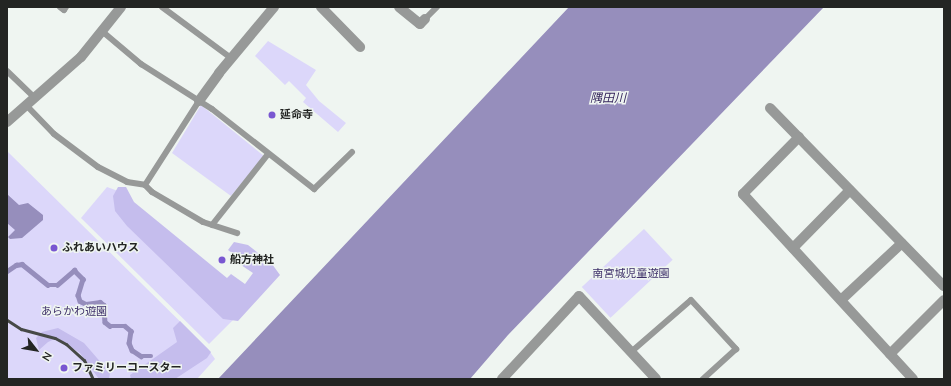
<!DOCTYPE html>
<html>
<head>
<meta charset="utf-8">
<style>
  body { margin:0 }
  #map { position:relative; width:951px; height:386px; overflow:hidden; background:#eff5f1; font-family:"Nunito Sans","Noto Sans JP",sans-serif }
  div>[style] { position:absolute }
  .green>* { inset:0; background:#dcd7fa; transform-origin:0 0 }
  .forest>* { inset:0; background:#c5bded }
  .water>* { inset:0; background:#968ebc }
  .stream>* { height:4.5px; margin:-2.25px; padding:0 2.25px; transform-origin:2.25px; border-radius:2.25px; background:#968ebc }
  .service>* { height:6px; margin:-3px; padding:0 3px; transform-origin:3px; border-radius:3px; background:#979998 }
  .minor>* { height:10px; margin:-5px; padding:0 5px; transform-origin:5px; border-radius:5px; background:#979998 }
  .tertiary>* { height:10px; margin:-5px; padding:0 5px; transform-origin:5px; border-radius:5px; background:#979998 }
  .rail>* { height:3px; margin:-1.5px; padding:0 1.5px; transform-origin:1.5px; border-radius:1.5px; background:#464946 }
  .dots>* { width:11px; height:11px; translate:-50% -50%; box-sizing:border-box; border:2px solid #eff5f1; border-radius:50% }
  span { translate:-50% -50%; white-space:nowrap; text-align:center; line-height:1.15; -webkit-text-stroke:3px #eff5f1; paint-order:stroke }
  .poi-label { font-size:11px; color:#232523; font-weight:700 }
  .left { translate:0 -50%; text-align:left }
  .park-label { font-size:11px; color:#3c2d68 }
  .water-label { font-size:12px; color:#2f1f58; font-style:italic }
  .frame { position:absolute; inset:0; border:8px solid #232523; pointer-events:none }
  .north { position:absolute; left:16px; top:330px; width:40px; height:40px; -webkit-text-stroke:3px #eff5f1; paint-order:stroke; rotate:121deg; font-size:11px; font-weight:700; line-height:16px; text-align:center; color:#232523 }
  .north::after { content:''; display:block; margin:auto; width:14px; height:18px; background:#232523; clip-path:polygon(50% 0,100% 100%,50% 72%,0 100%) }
</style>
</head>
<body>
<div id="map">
  <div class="green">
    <i style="clip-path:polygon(268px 41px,316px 70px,306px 85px,319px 101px,346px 123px,338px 132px,303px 102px,306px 98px,289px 81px,285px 85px,255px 56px)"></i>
    <i style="clip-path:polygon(201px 105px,264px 156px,231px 196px,172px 153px)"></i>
    <i style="clip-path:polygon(7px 151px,208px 349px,215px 359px,197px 379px,7px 379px)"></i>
    <i style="clip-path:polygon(107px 187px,118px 191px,233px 320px,209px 344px,81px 218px)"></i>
    <i style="left:644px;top:229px;width:42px;height:85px;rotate:47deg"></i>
  </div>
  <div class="forest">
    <i style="clip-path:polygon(118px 187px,126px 187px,134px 202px,227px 278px,231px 274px,245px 284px,253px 273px,238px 263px,240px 259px,228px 250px,234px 242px,248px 245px,272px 264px,280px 275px,238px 321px,223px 319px,127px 226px,115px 211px,113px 196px)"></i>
    <i style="clip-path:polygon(180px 321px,211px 352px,207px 358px,175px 379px,131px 379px,130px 375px,177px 342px,173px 328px)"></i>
    <i style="clip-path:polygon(58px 328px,84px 343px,110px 373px,109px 379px,99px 379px,80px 353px,57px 338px,48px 342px,39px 350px,36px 338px,42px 332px)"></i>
  </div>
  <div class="water">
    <i style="clip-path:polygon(569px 7px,824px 7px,508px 335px,470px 379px,218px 379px)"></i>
    <i style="clip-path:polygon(7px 194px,19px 205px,28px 203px,43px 215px,43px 220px,22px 238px,10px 239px,8px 237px,15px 230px,7px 223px)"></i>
  </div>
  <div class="stream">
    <i style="left:7px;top:271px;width:11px;rotate:-34deg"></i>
    <i style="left:16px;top:265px;width:6px;rotate:-9deg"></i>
    <i style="left:22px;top:264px;width:33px;rotate:39deg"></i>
    <i style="left:48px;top:285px;width:9px"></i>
    <i style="left:57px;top:285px;width:23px;rotate:-41deg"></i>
    <i style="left:74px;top:270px;width:13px;rotate:45deg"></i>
    <i style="left:83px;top:279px;width:17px;rotate:107deg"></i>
    <i style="left:78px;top:295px;width:6px;rotate:72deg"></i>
    <i style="left:80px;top:301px;width:7px;rotate:27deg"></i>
    <i style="left:86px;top:304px;width:14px;rotate:-8deg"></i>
    <i style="left:100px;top:302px;width:5px;rotate:37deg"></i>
    <i style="left:104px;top:305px;width:17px;rotate:87deg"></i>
    <i style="left:105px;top:322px;width:6px;rotate:39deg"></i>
    <i style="left:110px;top:326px;width:15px"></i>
    <i style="left:125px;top:326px;width:8px;rotate:40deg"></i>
    <i style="left:131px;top:331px;width:12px;rotate:99deg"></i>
    <i style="left:129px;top:343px;width:8px;rotate:67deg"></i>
    <i style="left:132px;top:350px;width:11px;rotate:34deg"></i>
    <i style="left:141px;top:356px;width:10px"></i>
  </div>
  <div class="service">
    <i style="left:60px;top:7px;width:5px;rotate:37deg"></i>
    <i style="left:64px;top:10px;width:4px;rotate:-56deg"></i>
    <i style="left:162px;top:7px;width:86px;rotate:36.5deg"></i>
    <i style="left:425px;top:19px;width:17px;rotate:-45deg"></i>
    <i style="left:103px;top:32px;width:50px;rotate:40.1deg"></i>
    <i style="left:141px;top:64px;width:84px;rotate:32.4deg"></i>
    <i style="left:212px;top:109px;width:130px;rotate:38.1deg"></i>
    <i style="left:314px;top:189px;width:53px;rotate:-44.2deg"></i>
    <i style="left:7px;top:71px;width:39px;rotate:44deg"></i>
    <i style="left:26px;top:105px;width:40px;rotate:46deg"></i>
    <i style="left:54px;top:134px;width:55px;rotate:36.9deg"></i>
    <i style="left:98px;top:167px;width:33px;rotate:27deg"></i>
    <i style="left:127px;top:182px;width:18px;rotate:9deg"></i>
    <i style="left:145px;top:185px;width:100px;rotate:-57.3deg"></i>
    <i style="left:145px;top:185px;width:10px;rotate:45deg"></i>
    <i style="left:152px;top:192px;width:59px;rotate:30.5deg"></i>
    <i style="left:203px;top:222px;width:36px;rotate:18deg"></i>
    <i style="left:212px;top:225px;width:90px;rotate:-51.7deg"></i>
    <i style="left:631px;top:352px;width:79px;rotate:-40.9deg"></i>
    <i style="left:691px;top:300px;width:67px;rotate:47.4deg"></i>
    <i style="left:736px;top:349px;width:45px;rotate:137.7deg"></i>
  </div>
  <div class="minor">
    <i style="left:321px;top:7px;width:56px;rotate:45.7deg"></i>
    <i style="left:399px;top:7px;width:27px;rotate:39deg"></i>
    <i style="left:420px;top:24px;width:7px;rotate:-45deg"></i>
    <i style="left:199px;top:101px;width:34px;rotate:-54deg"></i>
    <i style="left:219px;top:73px;width:86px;rotate:-50.2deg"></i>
    <i style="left:770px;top:108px;width:249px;rotate:45.7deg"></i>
    <i style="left:7px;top:122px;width:98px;rotate:-41.3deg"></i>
    <i style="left:81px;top:57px;width:64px;rotate:-51.3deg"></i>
    <i style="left:799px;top:137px;width:80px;rotate:134.5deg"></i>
    <i style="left:743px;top:194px;width:251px;rotate:47.4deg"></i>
    <i style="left:793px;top:248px;width:81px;rotate:-45.5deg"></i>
    <i style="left:841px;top:300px;width:83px;rotate:-43.1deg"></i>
    <i style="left:890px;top:354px;width:76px;rotate:-45deg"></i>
    <i style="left:502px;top:379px;width:113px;rotate:-47.1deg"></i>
  </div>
  <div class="tertiary">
    <i style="left:579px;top:296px;width:113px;rotate:47.1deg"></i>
  </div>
  <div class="rail">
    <i style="left:7px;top:320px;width:17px;rotate:33deg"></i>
    <i style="left:21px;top:329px;width:35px;rotate:15deg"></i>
    <i style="left:55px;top:338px;width:13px;rotate:29deg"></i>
    <i style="left:66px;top:344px;width:24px;rotate:42deg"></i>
    <i style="left:84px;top:360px;width:21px;rotate:65deg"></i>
  </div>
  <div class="dots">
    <i style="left:272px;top:115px;background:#7957d1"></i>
    <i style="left:54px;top:248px;background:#7957d1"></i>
    <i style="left:222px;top:260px;background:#7957d1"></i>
    <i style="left:64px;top:368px;background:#7957d1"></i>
  </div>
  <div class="poi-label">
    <span class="left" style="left:280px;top:115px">延命寺</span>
    <span class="left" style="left:62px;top:248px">ふれあいハウス</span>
    <span class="left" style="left:230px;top:260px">船方神社</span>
    <span class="left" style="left:72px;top:368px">ファミリーコースター</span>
  </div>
  <div class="park-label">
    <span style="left:631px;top:274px">南宮城児童遊園</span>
    <span style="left:74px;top:312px">あらかわ遊園</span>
  </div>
  <div class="water-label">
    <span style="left:608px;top:99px">隅田川</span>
  </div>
  <div class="frame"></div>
  <div class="north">N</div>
</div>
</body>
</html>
